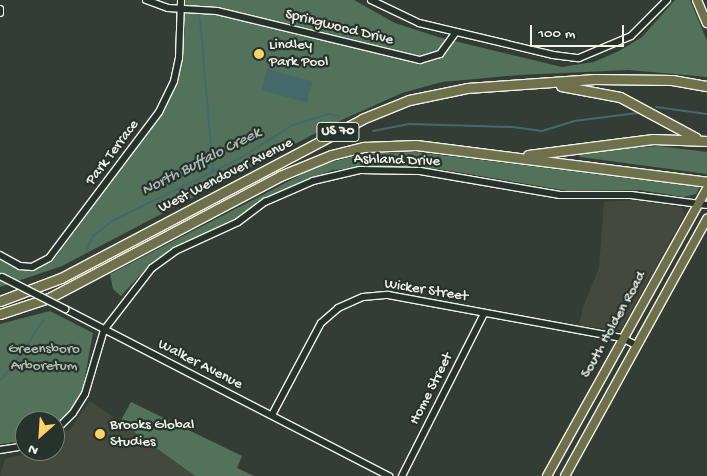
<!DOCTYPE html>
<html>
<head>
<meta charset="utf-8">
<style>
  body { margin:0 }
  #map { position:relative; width:707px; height:476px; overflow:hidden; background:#343d35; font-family:"Gochi Hand",sans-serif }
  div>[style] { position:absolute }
  .built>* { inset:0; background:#44493e }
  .green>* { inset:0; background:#53725b }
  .water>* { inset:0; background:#45696b; transform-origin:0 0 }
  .stream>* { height:2px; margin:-1px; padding:0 1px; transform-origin:1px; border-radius:1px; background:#45696b }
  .roads { filter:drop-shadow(1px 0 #f4f1e8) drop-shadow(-1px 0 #f4f1e8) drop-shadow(0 1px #f4f1e8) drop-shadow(0 -1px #f4f1e8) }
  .minor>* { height:6px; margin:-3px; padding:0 3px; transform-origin:3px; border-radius:3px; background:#26332d }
  .major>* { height:8px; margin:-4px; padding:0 4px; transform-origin:4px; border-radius:4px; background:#6e714b }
  .highway>* { height:9px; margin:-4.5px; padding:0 4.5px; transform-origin:4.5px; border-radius:4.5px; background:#6e714b }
  .bridges { filter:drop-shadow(1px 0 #f4f1e8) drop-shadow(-1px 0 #f4f1e8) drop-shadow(0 1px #f4f1e8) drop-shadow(0 -1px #f4f1e8) }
  .minor-bridge>* { height:6px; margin:-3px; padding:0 3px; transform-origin:3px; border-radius:3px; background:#26332d }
  .dots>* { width:14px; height:14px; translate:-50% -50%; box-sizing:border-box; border:2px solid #26332d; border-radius:50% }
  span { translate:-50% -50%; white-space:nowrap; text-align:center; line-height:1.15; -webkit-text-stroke:4.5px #26332d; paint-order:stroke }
  .shield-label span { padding:1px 4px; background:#26332d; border:1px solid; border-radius:4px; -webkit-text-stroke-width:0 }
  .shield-label { font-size:14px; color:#f4f1e8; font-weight:700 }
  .street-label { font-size:15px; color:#f4f1e8 }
  .poi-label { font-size:15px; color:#f4f1e8 }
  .left { translate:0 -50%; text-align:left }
  .park-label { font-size:15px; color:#b4beb0 }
  .water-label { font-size:16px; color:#aebbb6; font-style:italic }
  .north { position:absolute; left:15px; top:411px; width:50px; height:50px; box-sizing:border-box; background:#26332d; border:1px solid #787f78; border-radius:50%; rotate:206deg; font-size:14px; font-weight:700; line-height:20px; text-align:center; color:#f4f1e8 }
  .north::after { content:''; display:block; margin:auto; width:18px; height:22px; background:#ffd166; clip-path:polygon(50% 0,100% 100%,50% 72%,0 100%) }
  .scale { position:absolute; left:530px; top:25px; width:94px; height:22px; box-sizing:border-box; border:2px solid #f4f1e8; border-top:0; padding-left:6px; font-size:15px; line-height:18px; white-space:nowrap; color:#f4f1e8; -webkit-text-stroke:4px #26332d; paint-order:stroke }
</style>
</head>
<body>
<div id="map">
  <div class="built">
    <i style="clip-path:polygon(637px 200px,681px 207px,685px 214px,621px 330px,579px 326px,583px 307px,599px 268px,604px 202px)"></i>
    <i style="clip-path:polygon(90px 401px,120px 422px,195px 476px,0 476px,5px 459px,38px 451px,55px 451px,55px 441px,71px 428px)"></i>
  </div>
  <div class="green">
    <i style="clip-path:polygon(185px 0,354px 0,395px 23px,438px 37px,562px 67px,594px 62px,619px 51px,642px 37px,675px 0,690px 0,707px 41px,707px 77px,629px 70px,519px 75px,442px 82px,402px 93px,335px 123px,62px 266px,0 287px,0 260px,21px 271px,29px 271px,52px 262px,152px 128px,176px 83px,184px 40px)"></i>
    <i style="clip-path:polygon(658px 146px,707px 152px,707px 174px,580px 157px,579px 152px)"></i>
    <i style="clip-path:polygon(416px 152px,700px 187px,696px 194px,684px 197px,639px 190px,568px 191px,439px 169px,383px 166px,333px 170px,265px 199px,236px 219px,168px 252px,151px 263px,121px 296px,113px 289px,110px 274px,320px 165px,367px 153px)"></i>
    <i style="clip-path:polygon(50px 311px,93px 333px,82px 393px,69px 413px,55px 426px,55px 421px,25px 421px,25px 441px,0 444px,0 324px)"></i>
    <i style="clip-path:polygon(131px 402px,242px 456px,237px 468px,254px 476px,195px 476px,120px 422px)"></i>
  </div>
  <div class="water">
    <i style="left:267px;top:69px;width:47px;height:22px;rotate:15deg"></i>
  </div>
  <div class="stream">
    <i style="left:200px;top:19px;width:153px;rotate:85.1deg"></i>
    <i style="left:656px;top:107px;width:51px;rotate:7.8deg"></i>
    <i style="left:373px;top:131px;width:38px;rotate:-11deg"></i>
    <i style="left:410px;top:124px;width:103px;rotate:1.7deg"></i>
    <i style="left:513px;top:127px;width:29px;rotate:8deg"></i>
    <i style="left:542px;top:131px;width:34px;rotate:-17deg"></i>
    <i style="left:574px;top:121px;width:64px;rotate:-7.2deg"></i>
    <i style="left:86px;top:251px;width:17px;rotate:-65deg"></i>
    <i style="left:93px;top:236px;width:24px;rotate:-38deg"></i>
    <i style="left:112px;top:221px;width:137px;rotate:-26deg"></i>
    <i style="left:235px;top:161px;width:68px;rotate:-31.8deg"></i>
    <i style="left:293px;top:125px;width:39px;rotate:-17deg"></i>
    <i style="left:330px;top:114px;width:10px;rotate:11deg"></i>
    <i style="left:0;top:380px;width:19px;rotate:-47deg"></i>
    <i style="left:13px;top:366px;width:56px;rotate:-56.6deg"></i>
  </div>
  <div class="roads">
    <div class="minor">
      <i style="left:146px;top:0;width:23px;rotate:20deg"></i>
      <i style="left:168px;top:8px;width:49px;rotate:3.5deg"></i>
      <i style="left:217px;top:11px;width:209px;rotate:13.6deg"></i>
      <i style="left:420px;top:60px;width:21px;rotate:-17deg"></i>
      <i style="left:440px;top:54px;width:27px;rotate:-54deg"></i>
      <i style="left:371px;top:0;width:53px;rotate:25.6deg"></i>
      <i style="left:419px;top:23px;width:138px;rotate:13.4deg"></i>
      <i style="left:553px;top:55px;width:26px;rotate:7deg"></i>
      <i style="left:579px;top:58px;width:56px;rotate:-22.9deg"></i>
      <i style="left:631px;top:36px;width:51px;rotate:-45deg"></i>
      <i style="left:0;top:9px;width:4px;rotate:90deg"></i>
      <i style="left:0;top:255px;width:23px;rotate:29deg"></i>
      <i style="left:20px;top:266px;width:12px;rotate:5deg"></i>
      <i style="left:32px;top:267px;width:19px;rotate:-28deg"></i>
      <i style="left:49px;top:258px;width:183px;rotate:-53deg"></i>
      <i style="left:159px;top:112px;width:34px;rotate:-64deg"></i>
      <i style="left:174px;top:81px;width:24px;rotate:-78deg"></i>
      <i style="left:179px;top:58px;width:58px;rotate:-88deg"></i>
      <i style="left:65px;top:309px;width:365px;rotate:27.3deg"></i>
      <i style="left:272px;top:415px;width:104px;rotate:-62deg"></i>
      <i style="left:321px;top:323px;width:23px;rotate:-41deg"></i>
      <i style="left:338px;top:308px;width:27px;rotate:-24deg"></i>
      <i style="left:363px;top:297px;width:25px;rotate:-5deg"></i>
      <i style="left:388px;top:295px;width:238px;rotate:10.4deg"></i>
      <i style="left:622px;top:338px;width:16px;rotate:27deg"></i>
      <i style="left:55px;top:431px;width:25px;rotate:-45deg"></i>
      <i style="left:73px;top:413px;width:22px;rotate:-58deg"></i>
      <i style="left:85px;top:394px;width:67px;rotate:-73.5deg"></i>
      <i style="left:104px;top:330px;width:78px;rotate:-52.3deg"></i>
      <i style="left:152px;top:268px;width:29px;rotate:-36deg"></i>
      <i style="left:175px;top:251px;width:69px;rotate:-24.7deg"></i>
      <i style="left:238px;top:222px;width:34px;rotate:-37deg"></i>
      <i style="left:265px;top:202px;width:52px;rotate:-23.6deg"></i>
      <i style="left:313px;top:181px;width:48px;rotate:-13.2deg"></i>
      <i style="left:360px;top:170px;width:60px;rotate:1deg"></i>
      <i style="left:420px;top:171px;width:142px;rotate:9.7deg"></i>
      <i style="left:560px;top:195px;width:71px"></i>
      <i style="left:631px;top:195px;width:77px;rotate:7.5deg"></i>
      <i style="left:0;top:450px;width:25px;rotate:-9deg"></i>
      <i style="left:402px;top:476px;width:182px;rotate:-63.2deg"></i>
    </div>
    <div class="major">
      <i style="left:697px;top:0;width:25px;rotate:67deg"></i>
      <i style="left:547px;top:476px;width:329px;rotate:-60.9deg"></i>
      <i style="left:565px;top:476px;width:294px;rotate:-61.1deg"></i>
    </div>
    <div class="highway">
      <i style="left:561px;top:86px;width:60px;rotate:10.6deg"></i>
      <i style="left:620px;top:97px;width:86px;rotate:28.3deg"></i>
      <i style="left:528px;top:155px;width:126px;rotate:-7.3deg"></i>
      <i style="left:653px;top:139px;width:54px;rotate:2.1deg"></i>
      <i style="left:0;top:301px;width:65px;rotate:-20.7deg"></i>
      <i style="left:61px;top:278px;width:340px;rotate:-27.8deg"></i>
      <i style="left:362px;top:119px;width:51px;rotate:-22deg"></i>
      <i style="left:409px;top:100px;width:59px;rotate:-11.7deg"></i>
      <i style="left:467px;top:88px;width:128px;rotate:-4deg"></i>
      <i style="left:595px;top:79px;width:77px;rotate:0.7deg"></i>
      <i style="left:672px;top:80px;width:36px;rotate:10deg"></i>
      <i style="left:0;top:314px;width:52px;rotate:-18.1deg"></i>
      <i style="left:49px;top:298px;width:261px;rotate:-27.8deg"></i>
      <i style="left:280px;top:176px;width:55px;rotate:-22.4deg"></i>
      <i style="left:331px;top:155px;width:34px;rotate:-14deg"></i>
      <i style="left:364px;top:147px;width:52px;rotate:-2.2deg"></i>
      <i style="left:416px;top:145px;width:293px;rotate:7.2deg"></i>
    </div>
  </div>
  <div class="bridges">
    <div class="minor-bridge">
      <i style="left:2px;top:277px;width:71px;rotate:26.9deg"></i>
    </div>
  </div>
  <div class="dots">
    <i style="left:259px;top:54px;background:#ffd166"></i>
    <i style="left:100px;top:434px;background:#ffd166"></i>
  </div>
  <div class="shield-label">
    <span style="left:338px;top:132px">US 70</span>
  </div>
  <div class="street-label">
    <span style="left:339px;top:28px;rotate:14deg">Springwood Drive</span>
    <span style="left:113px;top:153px;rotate:-53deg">Park Terrace</span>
    <span style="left:397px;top:161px;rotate:2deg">Ashland Drive</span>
    <span style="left:226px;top:176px;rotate:-27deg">West Wendover Avenue</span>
    <span style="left:426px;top:291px;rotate:9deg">Wicker Street</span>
    <span style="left:614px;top:325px;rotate:-61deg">South Holden Road</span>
    <span style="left:200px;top:365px;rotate:27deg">Walker Avenue</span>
    <span style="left:432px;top:389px;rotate:-63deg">Home Street</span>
  </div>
  <div class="poi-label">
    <span class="left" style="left:269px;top:54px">Lindley<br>Park Pool</span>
    <span class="left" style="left:110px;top:434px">Brooks Global<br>Studies</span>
  </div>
  <div class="park-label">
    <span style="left:44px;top:358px">Greensboro<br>Arboretum</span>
  </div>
  <div class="water-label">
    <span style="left:202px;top:163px;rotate:-27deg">North Buffalo Creek</span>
  </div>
  <div class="north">N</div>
  <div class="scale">100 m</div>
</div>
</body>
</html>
